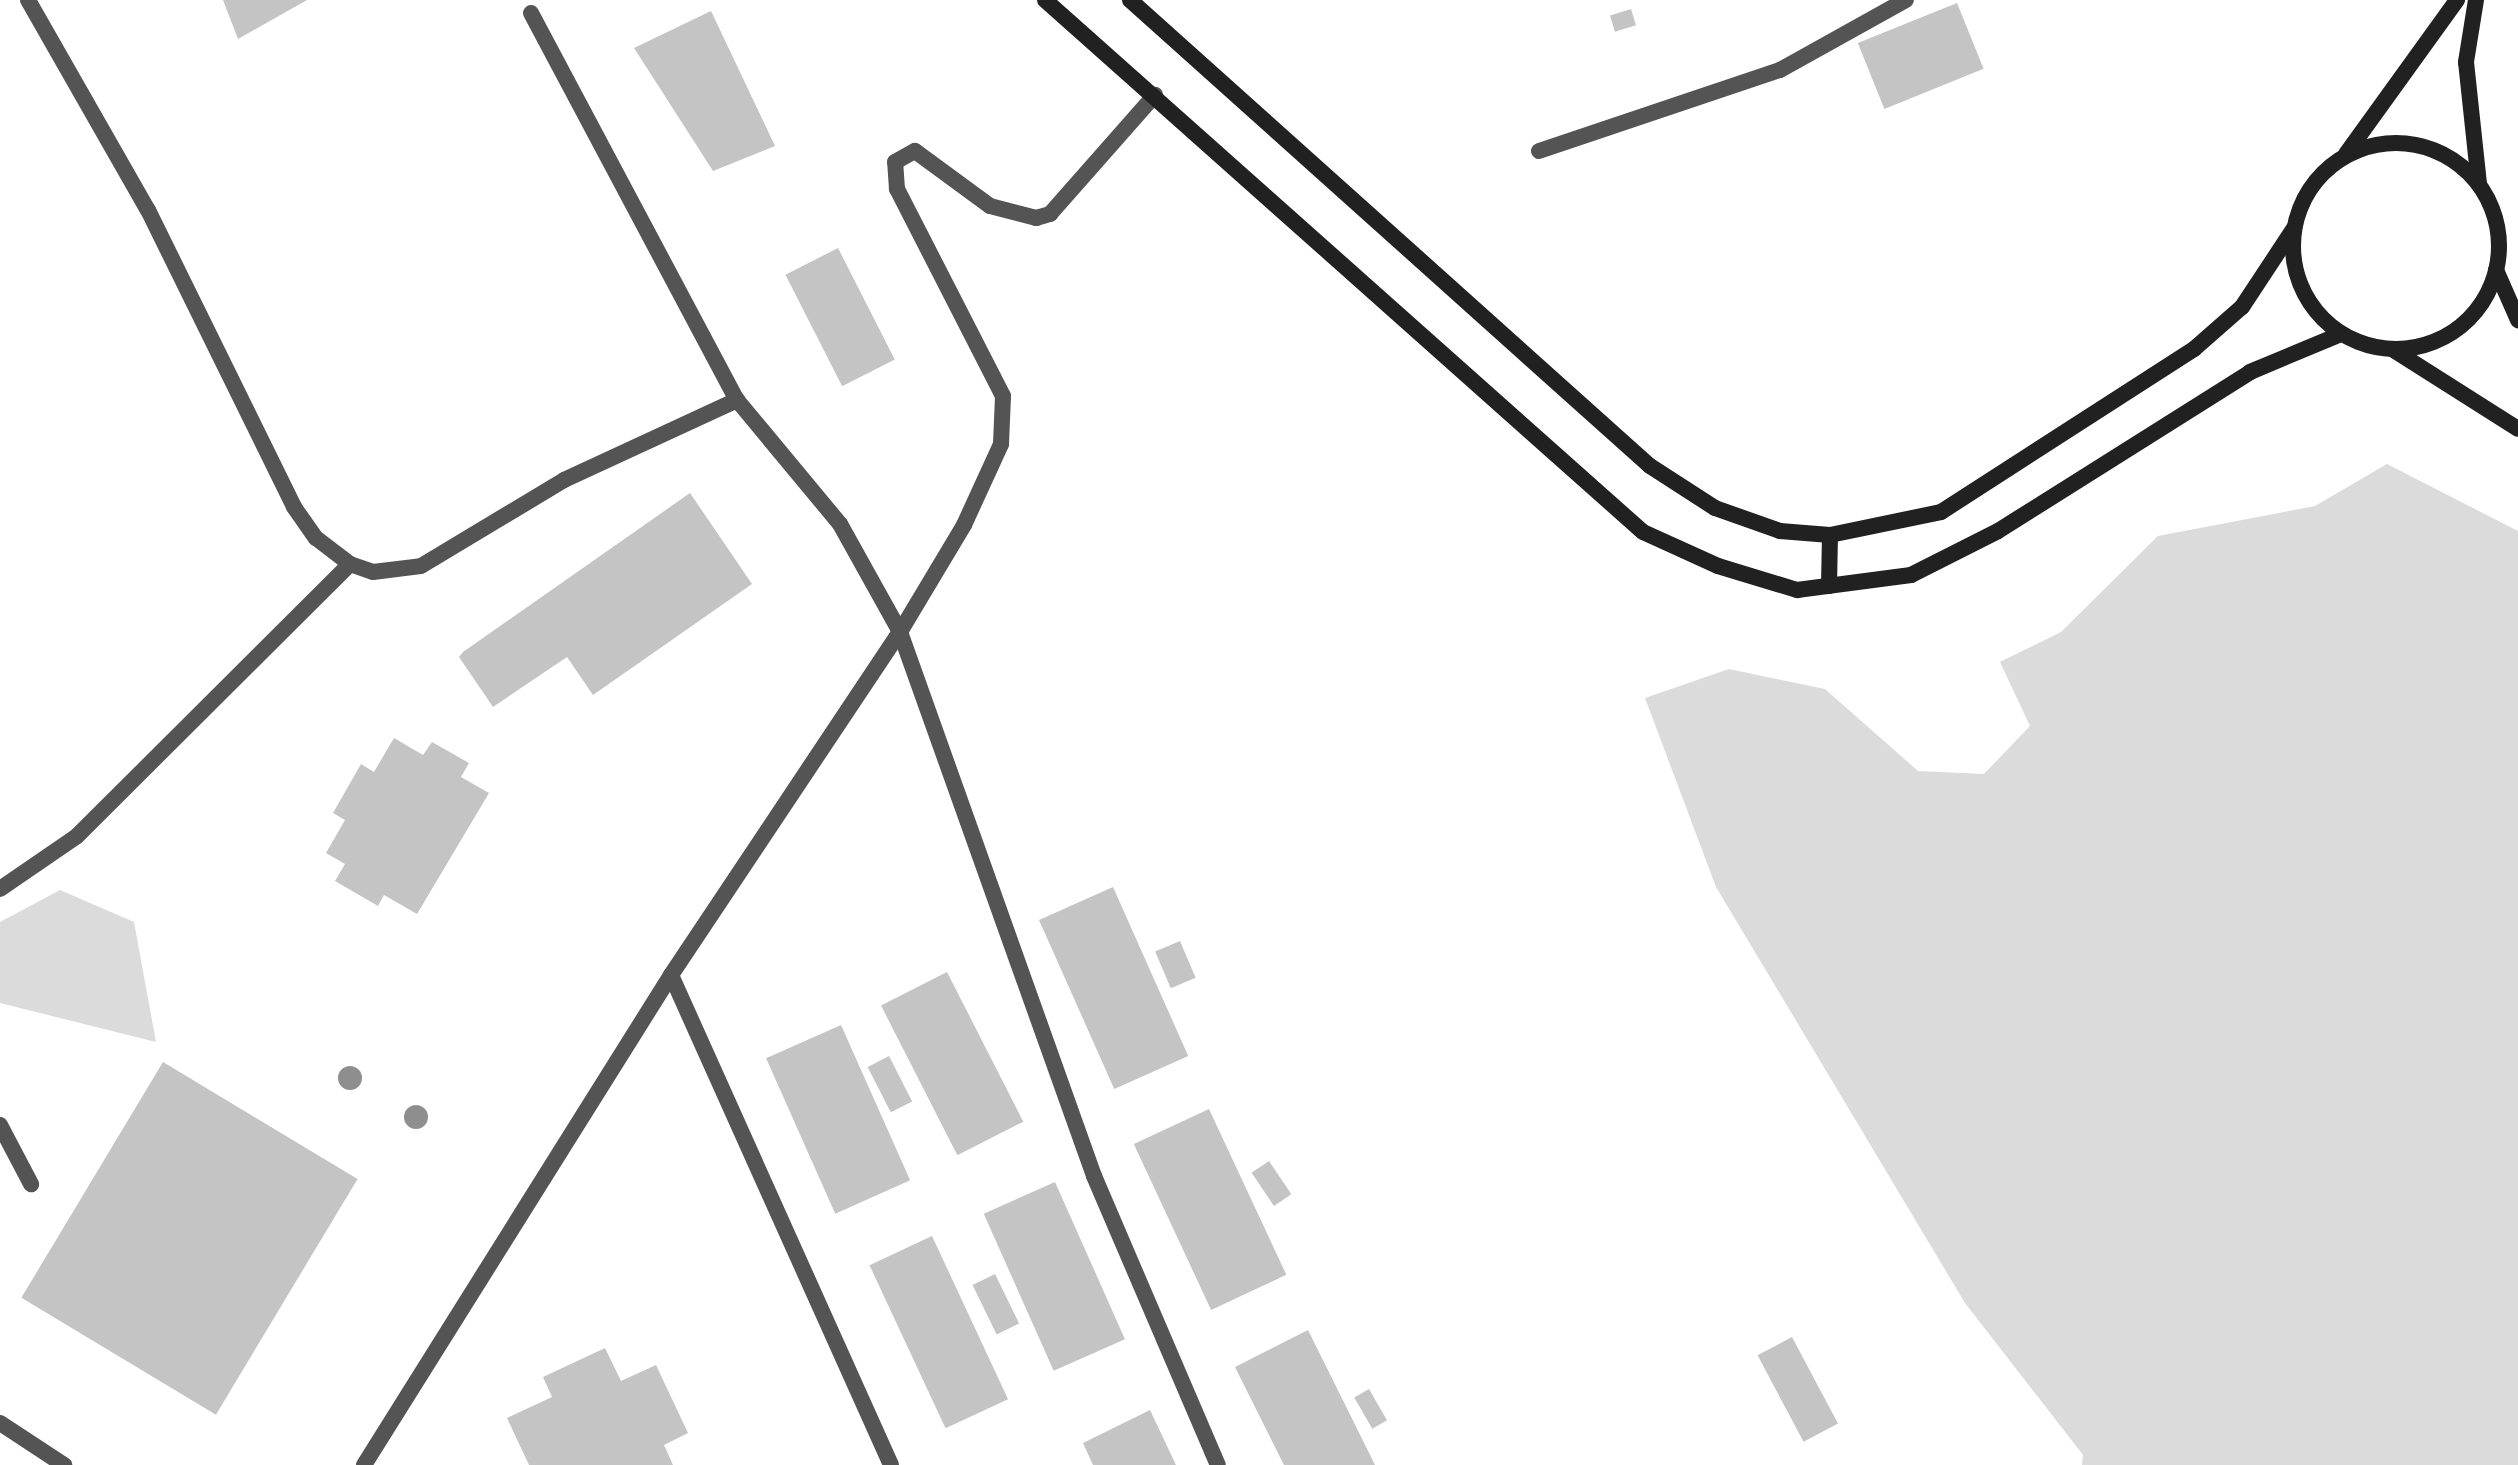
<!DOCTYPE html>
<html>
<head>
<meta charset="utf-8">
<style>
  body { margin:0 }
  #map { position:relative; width:2518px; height:1465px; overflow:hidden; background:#fff; font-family:Arial,sans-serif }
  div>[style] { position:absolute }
  .green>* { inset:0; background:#dbdbdb }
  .building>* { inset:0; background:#c4c4c4; transform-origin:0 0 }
  .service>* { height:16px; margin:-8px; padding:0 8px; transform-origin:8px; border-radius:8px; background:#545454 }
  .minor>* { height:16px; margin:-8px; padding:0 8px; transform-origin:8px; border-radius:8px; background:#545454 }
  .secondary>* { height:16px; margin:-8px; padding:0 8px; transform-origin:8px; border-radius:8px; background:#212121 }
  .secondary>.ring { margin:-8px; padding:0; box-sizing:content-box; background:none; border:16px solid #212121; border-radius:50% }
  .trees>* { width:24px; height:24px; margin:-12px; border-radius:50%; background:#8e8e8e }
  span { translate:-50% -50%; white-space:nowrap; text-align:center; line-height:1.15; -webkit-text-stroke:7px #fff; paint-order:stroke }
</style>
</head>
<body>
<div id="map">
  <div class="green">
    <i style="clip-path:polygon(2387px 464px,2518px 531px,2518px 1465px,2082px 1465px,2083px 1455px,1965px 1303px,1716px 887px,1645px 698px,1729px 669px,1825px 689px,1918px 771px,1984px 774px,2030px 726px,2000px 662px,2061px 632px,2158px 536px,2315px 506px)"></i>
    <i style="clip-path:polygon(60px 890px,134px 922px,156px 1042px,0 1003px,0 922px)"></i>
  </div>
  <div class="building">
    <i style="clip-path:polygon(223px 0,307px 0,238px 39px)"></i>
    <i style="left:1957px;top:3px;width:71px;height:107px;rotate:68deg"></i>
    <i style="left:1631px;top:9px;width:17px;height:22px;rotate:73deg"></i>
    <i style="clip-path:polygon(711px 11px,775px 146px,713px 171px,634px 48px)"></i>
    <i style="left:838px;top:248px;width:125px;height:59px;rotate:63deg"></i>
    <i style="clip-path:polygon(690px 493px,752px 584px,593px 695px,567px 657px,493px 707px,459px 657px,463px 652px)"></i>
    <i style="clip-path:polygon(394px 738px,423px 755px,432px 742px,469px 763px,461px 777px,489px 793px,417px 914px,384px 895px,378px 906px,335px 881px,345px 864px,326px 853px,345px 820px,333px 813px,361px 764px,374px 772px)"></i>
    <i style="left:1113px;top:887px;width:185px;height:81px;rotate:66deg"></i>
    <i style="left:1180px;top:941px;width:40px;height:27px;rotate:67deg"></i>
    <i style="left:947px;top:972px;width:168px;height:74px;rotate:63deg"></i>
    <i style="left:841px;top:1025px;width:170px;height:82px;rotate:66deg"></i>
    <i style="left:889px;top:1056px;width:51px;height:24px;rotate:63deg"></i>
    <i style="left:163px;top:1062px;width:227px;height:275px;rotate:31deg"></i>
    <i style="left:1209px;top:1109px;width:183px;height:83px;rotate:65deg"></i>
    <i style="left:1269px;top:1161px;width:40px;height:21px;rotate:56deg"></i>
    <i style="left:1055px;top:1182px;width:172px;height:78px;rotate:66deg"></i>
    <i style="left:932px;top:1236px;width:180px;height:69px;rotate:65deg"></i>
    <i style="left:995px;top:1274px;width:55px;height:25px;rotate:64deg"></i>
    <i style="clip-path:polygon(1308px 1330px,1375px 1465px,1284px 1465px,1235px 1367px)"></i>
    <i style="left:1792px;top:1337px;width:98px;height:39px;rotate:62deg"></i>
    <i style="clip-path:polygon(605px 1348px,621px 1381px,656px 1365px,688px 1433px,664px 1445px,673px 1465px,529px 1465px,507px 1418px,552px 1397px,543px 1377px)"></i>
    <i style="left:1369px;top:1389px;width:36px;height:17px;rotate:60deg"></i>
    <i style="clip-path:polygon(1150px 1410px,1176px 1465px,1093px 1465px,1083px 1443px)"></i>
  </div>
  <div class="service">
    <i style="left:28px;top:0;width:242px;rotate:60.3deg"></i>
    <i style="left:148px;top:210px;width:331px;rotate:63.8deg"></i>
    <i style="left:294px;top:507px;width:38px;rotate:55deg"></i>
    <i style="left:316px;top:538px;width:43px;rotate:37.4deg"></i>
    <i style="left:350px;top:564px;width:24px;rotate:19deg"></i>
    <i style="left:373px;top:572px;width:48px;rotate:-7.1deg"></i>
    <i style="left:421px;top:566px;width:167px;rotate:-31deg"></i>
    <i style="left:564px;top:480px;width:191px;rotate:-24.8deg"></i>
    <i style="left:737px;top:400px;width:161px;rotate:50.3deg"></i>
    <i style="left:840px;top:524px;width:124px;rotate:60.9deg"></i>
    <i style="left:900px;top:632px;width:578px;rotate:70.37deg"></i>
    <i style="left:1094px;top:1176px;width:314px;rotate:66.8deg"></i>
    <i style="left:531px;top:13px;width:438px;rotate:62deg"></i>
    <i style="left:1539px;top:151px;width:254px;rotate:-18.6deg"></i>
    <i style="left:1780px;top:70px;width:144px;rotate:-29.1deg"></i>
    <i style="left:0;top:889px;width:93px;rotate:-34.5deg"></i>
    <i style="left:77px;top:836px;width:385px;rotate:-44.9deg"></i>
    <i style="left:671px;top:975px;width:537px;rotate:65.82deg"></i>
    <i style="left:0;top:1423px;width:77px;rotate:33.3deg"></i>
    <i style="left:364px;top:1465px;width:578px;rotate:-57.93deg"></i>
    <i style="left:671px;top:975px;width:412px;rotate:-56.3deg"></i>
    <i style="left:900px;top:632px;width:125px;rotate:-59.1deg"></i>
    <i style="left:964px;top:525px;width:89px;rotate:-65.4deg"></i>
    <i style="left:1001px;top:444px;width:48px;rotate:-87.6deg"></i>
    <i style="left:1003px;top:396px;width:233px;rotate:-117.1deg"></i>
    <i style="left:897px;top:189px;width:27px;rotate:-94deg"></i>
    <i style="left:895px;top:162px;width:23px;rotate:-29deg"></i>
    <i style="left:915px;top:151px;width:93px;rotate:36.3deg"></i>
    <i style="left:990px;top:206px;width:48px;rotate:14.6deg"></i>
    <i style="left:1036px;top:218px;width:15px;rotate:-16deg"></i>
    <i style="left:1050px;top:214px;width:159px;rotate:-48.6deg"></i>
  </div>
  <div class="minor">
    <i style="left:0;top:1125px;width:67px;rotate:62.3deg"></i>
  </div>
  <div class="secondary">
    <i style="left:1045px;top:0;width:800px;rotate:41.66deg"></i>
    <i style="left:1643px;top:532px;width:82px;rotate:24.4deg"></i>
    <i style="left:1718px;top:566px;width:83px;rotate:16.9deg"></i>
    <i style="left:1797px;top:590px;width:115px;rotate:-7.5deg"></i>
    <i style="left:1911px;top:575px;width:97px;rotate:-26.8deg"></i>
    <i style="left:1998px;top:531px;width:298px;rotate:-32.2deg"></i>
    <i style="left:2250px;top:372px;width:99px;rotate:-22.7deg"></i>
    <i style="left:1130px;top:0;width:698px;rotate:41.87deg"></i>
    <i style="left:1650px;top:466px;width:77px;rotate:32.9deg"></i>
    <i style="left:1715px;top:508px;width:69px;rotate:19.5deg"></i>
    <i style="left:1780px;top:531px;width:50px;rotate:4.6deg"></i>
    <i style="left:1830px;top:535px;width:113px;rotate:-11.7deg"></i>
    <i style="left:1941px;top:512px;width:301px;rotate:-32.8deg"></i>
    <i style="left:2194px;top:349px;width:64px;rotate:-41.2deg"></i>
    <i style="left:2242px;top:307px;width:95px;rotate:-56.6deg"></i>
    <i style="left:2476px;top:0;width:63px;rotate:99.2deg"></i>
    <i style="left:2466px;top:62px;width:122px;rotate:83.9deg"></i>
    <i class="ring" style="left:2293px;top:143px;width:190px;height:190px"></i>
    <i style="left:2346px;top:154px;width:190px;rotate:-54.2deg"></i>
    <i style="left:2496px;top:270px;width:55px;rotate:66.3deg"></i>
    <i style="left:2392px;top:349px;width:149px;rotate:32.4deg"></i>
    <i style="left:1829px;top:586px;width:51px;rotate:-88.9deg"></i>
  </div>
  <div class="trees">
    <i style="left:350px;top:1078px"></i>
    <i style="left:416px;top:1117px"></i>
  </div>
</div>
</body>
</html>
